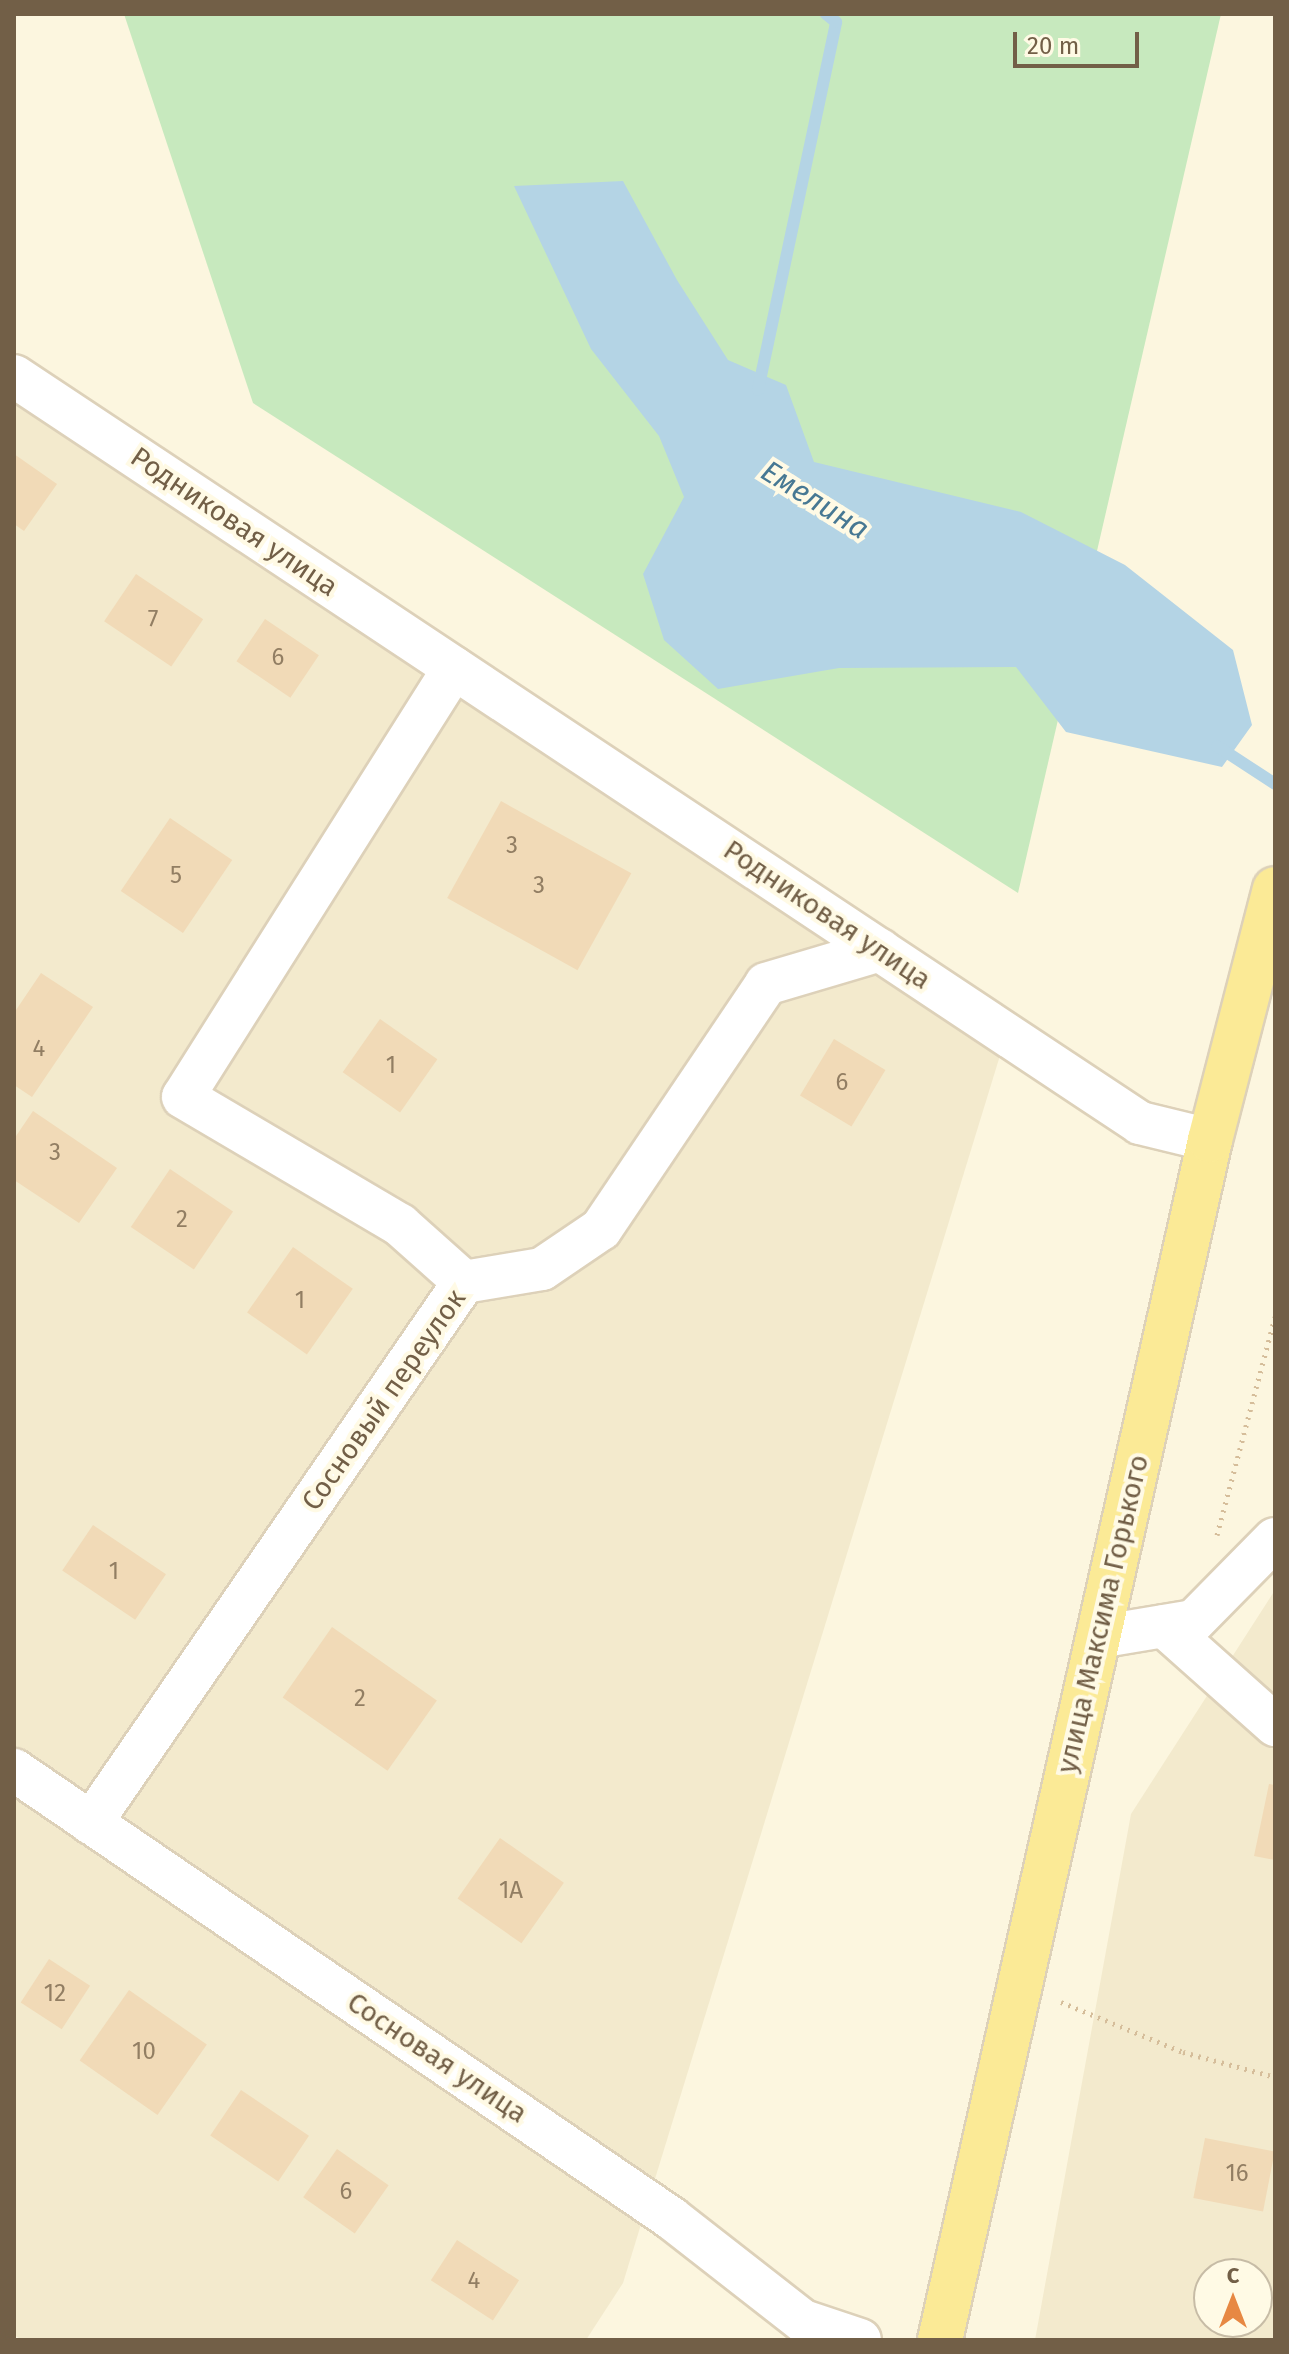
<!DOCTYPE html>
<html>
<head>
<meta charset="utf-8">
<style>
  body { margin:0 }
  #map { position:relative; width:1289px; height:2354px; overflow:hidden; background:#fcf6df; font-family:"Fira Sans",sans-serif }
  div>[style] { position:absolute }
  .residential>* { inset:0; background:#f3eacd }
  .green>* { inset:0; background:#c7e9be }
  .water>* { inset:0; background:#b4d4e5 }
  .stream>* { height:12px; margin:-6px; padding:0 6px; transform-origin:6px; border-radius:6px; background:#b4d4e5 }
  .building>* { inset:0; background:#f1dab7; transform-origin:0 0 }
  .path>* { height:5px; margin-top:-2.5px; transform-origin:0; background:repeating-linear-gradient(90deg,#d5bd9a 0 2px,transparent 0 8px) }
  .roads { filter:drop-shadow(2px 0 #ddd1b9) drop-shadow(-2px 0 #ddd1b9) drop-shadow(0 2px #ddd1b9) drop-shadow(0 -2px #ddd1b9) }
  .minor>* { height:42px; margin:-21px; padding:0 21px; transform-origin:21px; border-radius:21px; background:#fff }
  .major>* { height:44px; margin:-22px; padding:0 22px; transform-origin:22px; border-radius:22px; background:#fbea96 }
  span { translate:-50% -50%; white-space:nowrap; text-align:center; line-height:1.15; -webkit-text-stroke:8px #fffae5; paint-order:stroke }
  .number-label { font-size:24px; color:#927e63 }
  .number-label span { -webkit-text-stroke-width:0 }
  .street-label { font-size:28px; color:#725f47 }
  .water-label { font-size:30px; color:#477893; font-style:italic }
  .frame { position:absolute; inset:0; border:16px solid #725f47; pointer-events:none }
  .north { position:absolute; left:1193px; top:2258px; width:80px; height:80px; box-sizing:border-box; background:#fffae5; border:2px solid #c7bca6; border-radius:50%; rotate:0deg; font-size:22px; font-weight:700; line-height:32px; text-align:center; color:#725f47 }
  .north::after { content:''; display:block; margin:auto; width:28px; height:36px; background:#e78843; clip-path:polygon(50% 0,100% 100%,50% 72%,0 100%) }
  .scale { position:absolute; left:1013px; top:32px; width:126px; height:36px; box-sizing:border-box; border:4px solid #725f47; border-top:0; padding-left:10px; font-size:24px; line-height:28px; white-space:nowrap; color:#725f47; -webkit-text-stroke:6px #fffae5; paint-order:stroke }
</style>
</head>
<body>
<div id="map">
  <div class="residential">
    <i style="clip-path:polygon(14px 385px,1002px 1049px,623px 2283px,586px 2340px,22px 2340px,14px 2335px)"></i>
    <i style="clip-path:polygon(evenodd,1275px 1590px,1275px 2340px,1035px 2340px,1131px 1814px,1275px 1590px,1209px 2274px,1257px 2274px,1257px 2322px,1209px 2322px,1209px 2274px)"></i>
  </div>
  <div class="green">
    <i style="clip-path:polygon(124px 14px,1221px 14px,1018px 893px,253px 403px)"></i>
  </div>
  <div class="water">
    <i style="clip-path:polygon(623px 181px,677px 280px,728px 360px,786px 385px,814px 462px,1021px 512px,1125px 565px,1233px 650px,1252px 725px,1222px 767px,1066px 732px,1016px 667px,839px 668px,718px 689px,664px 640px,643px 574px,684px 497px,659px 436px,591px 349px,514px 186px)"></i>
  </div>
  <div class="stream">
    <i style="left:758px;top:390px;width:376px;rotate:-78deg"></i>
    <i style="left:836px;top:22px;width:13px;rotate:-141deg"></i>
    <i style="left:1217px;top:746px;width:69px;rotate:33.2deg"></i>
  </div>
  <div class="building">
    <i style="clip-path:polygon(14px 454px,57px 484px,24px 531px,14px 524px)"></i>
    <i style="left:136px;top:574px;width:81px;height:57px;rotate:34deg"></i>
    <i style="left:265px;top:619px;width:65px;height:51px;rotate:34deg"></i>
    <i style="left:501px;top:801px;width:149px;height:111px;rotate:29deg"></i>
    <i style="left:170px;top:818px;width:75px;height:88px;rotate:34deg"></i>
    <i style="clip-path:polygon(41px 973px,93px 1007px,32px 1097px,14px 1085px,14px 1013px)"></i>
    <i style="left:380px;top:1019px;width:70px;height:65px;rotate:35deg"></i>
    <i style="left:834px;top:1039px;width:60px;height:66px;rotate:31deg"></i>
    <i style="clip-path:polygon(33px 1111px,117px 1168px,79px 1223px,14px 1180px,14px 1139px)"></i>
    <i style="left:170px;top:1169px;width:76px;height:70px;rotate:34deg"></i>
    <i style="left:293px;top:1247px;width:73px;height:80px;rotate:35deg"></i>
    <i style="left:93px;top:1525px;width:88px;height:55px;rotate:34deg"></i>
    <i style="left:332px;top:1627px;width:128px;height:86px;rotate:35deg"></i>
    <i style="clip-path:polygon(1269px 1784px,1275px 1785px,1275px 1860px,1254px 1856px)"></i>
    <i style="left:500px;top:1838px;width:78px;height:74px;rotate:35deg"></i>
    <i style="left:49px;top:1959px;width:49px;height:52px;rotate:33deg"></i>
    <i style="left:129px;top:1990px;width:95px;height:86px;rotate:35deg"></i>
    <i style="left:241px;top:2090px;width:82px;height:55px;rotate:34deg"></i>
    <i style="left:1205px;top:2138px;width:71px;height:61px;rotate:11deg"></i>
    <i style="left:337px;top:2149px;width:63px;height:59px;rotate:35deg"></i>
    <i style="left:457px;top:2240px;width:74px;height:48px;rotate:33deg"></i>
  </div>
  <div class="path">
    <i style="left:1217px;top:1535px;width:226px;rotate:-75.1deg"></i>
    <i style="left:1061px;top:2002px;width:132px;rotate:22.3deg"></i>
    <i style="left:1183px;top:2052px;width:95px;rotate:15.2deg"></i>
  </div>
  <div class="roads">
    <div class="minor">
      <i style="left:14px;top:376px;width:1351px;rotate:33.56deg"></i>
      <i style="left:1140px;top:1123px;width:72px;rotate:13.7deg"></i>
      <i style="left:454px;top:668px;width:507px;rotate:122.28deg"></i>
      <i style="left:183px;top:1097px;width:252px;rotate:30.5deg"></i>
      <i style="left:400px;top:1225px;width:86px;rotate:41.7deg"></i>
      <i style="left:1164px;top:1626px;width:149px;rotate:41.7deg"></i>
      <i style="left:1098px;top:1637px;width:97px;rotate:-9.5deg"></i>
      <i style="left:1194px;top:1621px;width:115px;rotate:-45.4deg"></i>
      <i style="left:14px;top:1770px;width:795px;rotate:34.29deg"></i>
      <i style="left:671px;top:2218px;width:167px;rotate:38deg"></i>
      <i style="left:803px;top:2321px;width:60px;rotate:18.4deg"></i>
      <i style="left:91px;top:1823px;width:657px;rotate:-55.42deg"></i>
      <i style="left:464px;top:1282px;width:79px;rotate:-9.5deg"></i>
      <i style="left:542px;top:1269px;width:71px;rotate:-34.1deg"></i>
      <i style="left:601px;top:1229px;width:295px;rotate:-56deg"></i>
      <i style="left:766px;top:984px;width:119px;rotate:-16.6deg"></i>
    </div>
    <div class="major">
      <i style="left:940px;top:2340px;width:1230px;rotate:-77.32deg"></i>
      <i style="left:1210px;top:1140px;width:259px;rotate:-75.5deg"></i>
    </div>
  </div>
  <div class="number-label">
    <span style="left:153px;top:620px">7</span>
    <span style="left:278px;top:658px">6</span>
    <span style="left:512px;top:846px">3</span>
    <span style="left:176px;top:876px">5</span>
    <span style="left:539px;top:886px">3</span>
    <span style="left:39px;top:1049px">4</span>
    <span style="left:391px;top:1066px">1</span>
    <span style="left:842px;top:1083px">6</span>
    <span style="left:55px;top:1153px">3</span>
    <span style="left:182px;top:1220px">2</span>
    <span style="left:300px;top:1301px">1</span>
    <span style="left:114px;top:1572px">1</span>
    <span style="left:360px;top:1699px">2</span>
    <span style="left:511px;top:1891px">1А</span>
    <span style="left:55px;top:1994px">12</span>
    <span style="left:144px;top:2052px">10</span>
    <span style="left:1237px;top:2174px">16</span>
    <span style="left:346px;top:2192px">6</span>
    <span style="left:474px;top:2281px">4</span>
  </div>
  <div class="street-label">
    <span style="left:234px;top:522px;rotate:34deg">Родниковая улица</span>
    <span style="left:827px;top:915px;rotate:34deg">Родниковая улица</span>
    <span style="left:384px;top:1400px;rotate:-55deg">Сосновый переулок</span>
    <span style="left:1103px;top:1614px;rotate:-77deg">улица Максима Горького</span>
    <span style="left:437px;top:2058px;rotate:34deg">Сосновая улица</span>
  </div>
  <div class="water-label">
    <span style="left:815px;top:500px;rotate:32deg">Емелина</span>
  </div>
  <div class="frame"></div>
  <div class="north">С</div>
  <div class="scale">20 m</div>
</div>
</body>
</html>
